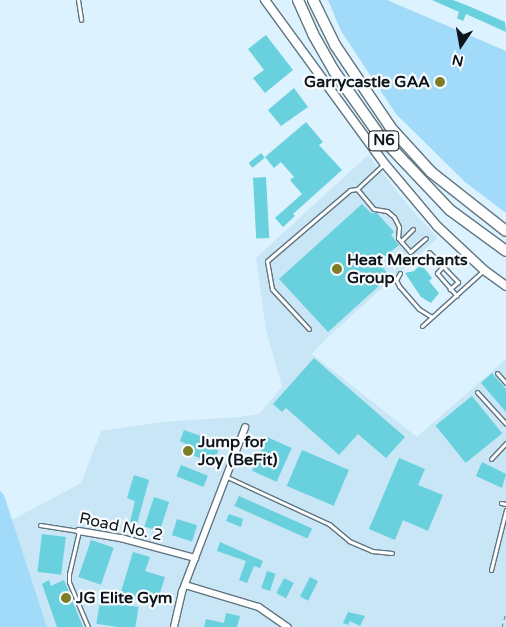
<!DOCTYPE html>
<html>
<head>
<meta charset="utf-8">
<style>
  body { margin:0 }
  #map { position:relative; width:506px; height:627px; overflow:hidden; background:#dcf2fe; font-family:"Varela Round",sans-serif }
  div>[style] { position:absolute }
  .built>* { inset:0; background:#c8e6f6 }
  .green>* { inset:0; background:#a2dbfa }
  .building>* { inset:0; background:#69d0de; transform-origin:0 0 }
  .path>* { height:1px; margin-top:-0.5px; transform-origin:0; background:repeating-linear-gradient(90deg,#717f88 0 4px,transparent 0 8px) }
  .roads { filter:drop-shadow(1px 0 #617580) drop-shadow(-1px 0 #617580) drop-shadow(0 1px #617580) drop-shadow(0 -1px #617580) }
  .service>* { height:3px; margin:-1.5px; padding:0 1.5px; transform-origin:1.5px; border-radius:1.5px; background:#fff }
  .minor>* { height:5.5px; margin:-2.75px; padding:0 2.75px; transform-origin:2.75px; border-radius:2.75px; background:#fff }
  .tertiary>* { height:8px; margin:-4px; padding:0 4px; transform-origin:4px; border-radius:4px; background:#fff }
  .trunk>* { height:10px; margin:-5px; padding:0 5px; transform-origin:5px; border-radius:5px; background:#fff }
  .dots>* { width:14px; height:14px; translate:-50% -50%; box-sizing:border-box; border:2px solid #f8fcfe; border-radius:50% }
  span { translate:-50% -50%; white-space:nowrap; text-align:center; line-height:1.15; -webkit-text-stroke:4.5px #f8fcfe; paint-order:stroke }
  .shield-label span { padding:1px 4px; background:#f8fcfe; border:1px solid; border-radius:4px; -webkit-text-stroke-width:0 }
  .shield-label { font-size:15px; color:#0d1419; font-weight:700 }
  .poi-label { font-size:16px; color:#0d1419; font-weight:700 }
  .right { translate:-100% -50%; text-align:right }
  .left { translate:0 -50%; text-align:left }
  .street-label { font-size:16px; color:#0d1419 }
  .north { position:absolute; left:436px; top:20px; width:50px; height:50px; -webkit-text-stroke:4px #f8fcfe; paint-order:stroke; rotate:192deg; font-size:14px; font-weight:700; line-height:20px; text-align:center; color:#0d1419 }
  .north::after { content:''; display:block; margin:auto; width:18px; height:22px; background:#0d1419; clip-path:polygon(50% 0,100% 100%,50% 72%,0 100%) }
</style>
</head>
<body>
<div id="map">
  <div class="built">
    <i style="clip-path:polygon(368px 155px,412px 210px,438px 238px,330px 335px,312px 354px,417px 437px,506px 359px,506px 627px,47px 627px,12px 520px,81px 483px,101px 431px,163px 422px,239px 417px,259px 414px,282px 387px,266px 330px,256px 258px)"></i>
  </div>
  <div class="green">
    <i style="clip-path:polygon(328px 0,387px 0,506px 51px,506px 213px,465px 182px,396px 114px,341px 31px)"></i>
    <i style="clip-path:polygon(0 491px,4px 495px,47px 627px,0 627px)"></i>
  </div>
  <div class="building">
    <i style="clip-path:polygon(432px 0,453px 0,471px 7px,505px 22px,506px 32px,466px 14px,463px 21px,457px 18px,459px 12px)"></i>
    <i style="clip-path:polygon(266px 35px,293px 70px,265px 93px,253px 78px,264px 70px,248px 49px)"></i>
    <i style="clip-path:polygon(294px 88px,308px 107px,281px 126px,268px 110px)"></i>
    <i style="clip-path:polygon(306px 122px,323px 142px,319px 145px,342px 170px,293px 214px,295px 216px,283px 227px,275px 218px,302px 194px,290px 180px,294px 177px,281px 162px,274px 168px,265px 157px)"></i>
    <i style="left:261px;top:153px;width:6px;height:16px;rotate:51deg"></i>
    <i style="left:266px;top:177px;width:61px;height:13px;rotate:87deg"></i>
    <i style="clip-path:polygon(362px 204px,371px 213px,377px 213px,394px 232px,391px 235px,399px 245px,378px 262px,390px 276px,328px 332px,279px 279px)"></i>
    <i style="clip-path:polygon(421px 264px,432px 278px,429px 281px,439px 293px,431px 303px,421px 297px,405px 273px,414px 271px)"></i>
    <i style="clip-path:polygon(314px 358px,405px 437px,386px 458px,358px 434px,339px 455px,286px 408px,282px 412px,273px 404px)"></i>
    <i style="clip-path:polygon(492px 373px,506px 389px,506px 412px,481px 383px)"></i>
    <i style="left:472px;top:396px;width:48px;height:47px;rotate:51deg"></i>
    <i style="clip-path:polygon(184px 430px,221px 443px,214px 463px,183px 452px,186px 444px,180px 441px)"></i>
    <i style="left:267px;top:437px;width:27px;height:37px;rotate:24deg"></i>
    <i style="left:302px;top:450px;width:51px;height:39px;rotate:23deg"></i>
    <i style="clip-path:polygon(399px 458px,425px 469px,418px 485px,443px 495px,428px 531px,403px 520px,395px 540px,369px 529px)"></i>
    <i style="clip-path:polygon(482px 462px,506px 474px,502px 488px,476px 476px)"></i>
    <i style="left:181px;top:465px;width:29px;height:12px;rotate:22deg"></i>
    <i style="clip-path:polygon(134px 475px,149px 480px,137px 524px,130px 522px,135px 501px,127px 498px)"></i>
    <i style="left:239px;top:496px;width:80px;height:11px;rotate:24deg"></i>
    <i style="left:154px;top:497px;width:16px;height:31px;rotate:18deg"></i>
    <i style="clip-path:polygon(229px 514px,243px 519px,241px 527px,226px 521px)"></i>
    <i style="left:177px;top:519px;width:21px;height:17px;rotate:17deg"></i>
    <i style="left:42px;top:534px;width:24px;height:38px;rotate:7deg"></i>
    <i style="left:91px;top:540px;width:24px;height:39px;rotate:19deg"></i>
    <i style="clip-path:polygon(220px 542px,263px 561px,260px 568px,254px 566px,247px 583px,239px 580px,246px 561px,217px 551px)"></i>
    <i style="clip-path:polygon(133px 552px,150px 557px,145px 571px,165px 577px,158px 599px,139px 592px,136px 600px,120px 595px)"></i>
    <i style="left:267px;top:571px;width:9px;height:18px;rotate:18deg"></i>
    <i style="left:310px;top:577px;width:9px;height:22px;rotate:27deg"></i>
    <i style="left:284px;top:578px;width:11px;height:17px;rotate:27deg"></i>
    <i style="clip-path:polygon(49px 580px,51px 586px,64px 580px,83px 627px,57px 627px,42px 584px)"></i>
    <i style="left:100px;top:601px;width:39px;height:23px;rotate:9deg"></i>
    <i style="clip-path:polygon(348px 612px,365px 616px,360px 626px,350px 621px,348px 625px,343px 623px)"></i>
    <i style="clip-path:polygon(226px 613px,240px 616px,237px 627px,204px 627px,206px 619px,224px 623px)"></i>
  </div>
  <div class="path">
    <i style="left:502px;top:627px;width:16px;rotate:-75deg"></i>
  </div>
  <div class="roads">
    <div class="service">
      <i style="left:78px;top:0;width:20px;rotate:81deg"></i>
      <i style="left:357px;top:189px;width:26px;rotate:50deg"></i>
      <i style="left:374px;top:209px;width:13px;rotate:9deg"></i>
      <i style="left:387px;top:211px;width:9px;rotate:41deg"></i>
      <i style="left:394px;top:217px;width:11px;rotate:63deg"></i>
      <i style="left:399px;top:227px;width:11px;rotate:95deg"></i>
      <i style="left:398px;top:238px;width:18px;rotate:49deg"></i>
      <i style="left:410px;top:252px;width:21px;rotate:-41deg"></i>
      <i style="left:401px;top:241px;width:17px;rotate:-45deg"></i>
      <i style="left:429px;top:252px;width:42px;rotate:46deg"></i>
      <i style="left:458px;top:282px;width:11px;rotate:139deg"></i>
      <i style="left:442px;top:267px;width:8px;rotate:130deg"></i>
      <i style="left:437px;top:273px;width:30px;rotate:49deg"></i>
      <i style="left:400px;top:273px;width:8px;rotate:120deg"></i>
      <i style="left:396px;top:280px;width:7px;rotate:63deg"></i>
      <i style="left:399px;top:286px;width:30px;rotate:49deg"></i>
      <i style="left:419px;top:309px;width:15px;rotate:32deg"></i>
      <i style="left:422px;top:326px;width:84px;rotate:-42.1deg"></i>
      <i style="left:309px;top:329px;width:54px;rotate:-132.8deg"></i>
      <i style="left:272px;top:289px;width:28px;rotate:-100deg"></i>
      <i style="left:267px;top:261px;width:109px;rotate:-40.5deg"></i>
      <i style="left:350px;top:190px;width:7px;rotate:-8deg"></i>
      <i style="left:357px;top:189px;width:37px;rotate:-43deg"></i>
      <i style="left:497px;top:373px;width:13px;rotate:48deg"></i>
      <i style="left:477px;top:392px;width:43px;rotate:47.8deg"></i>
      <i style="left:491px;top:459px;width:22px;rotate:-47deg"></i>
      <i style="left:225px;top:476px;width:115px;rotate:24.8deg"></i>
      <i style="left:329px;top:524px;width:26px;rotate:40deg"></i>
      <i style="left:349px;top:541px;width:25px;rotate:23deg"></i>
      <i style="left:372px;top:551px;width:20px;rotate:6deg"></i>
      <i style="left:501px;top:503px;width:5px;rotate:11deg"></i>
      <i style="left:40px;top:525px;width:39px;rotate:9deg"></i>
      <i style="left:79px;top:531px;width:44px;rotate:103.1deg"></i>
      <i style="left:69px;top:574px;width:8px;rotate:90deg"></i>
      <i style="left:69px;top:582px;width:49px;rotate:67.1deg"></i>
      <i style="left:491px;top:570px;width:62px;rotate:-76deg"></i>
    </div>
    <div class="minor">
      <i style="left:79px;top:531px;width:43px;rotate:9.5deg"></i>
      <i style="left:121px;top:538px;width:77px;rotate:15.1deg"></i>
      <i style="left:185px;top:585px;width:77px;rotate:16.6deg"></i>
      <i style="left:259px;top:607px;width:35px;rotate:35deg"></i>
      <i style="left:174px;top:627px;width:36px;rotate:-77deg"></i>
      <i style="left:182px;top:592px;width:176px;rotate:-69deg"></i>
    </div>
    <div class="tertiary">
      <i style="left:265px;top:0;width:202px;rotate:53.9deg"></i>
      <i style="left:384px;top:163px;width:82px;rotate:49.9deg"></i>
      <i style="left:437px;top:226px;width:64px;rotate:43.1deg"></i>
      <i style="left:484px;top:270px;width:27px;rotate:36deg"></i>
    </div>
    <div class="trunk">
      <i style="left:298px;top:0;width:37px;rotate:66deg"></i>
      <i style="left:313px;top:34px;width:43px;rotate:60.4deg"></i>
      <i style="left:334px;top:71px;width:80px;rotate:54.7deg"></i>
      <i style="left:380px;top:136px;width:102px;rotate:46.6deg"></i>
      <i style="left:450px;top:210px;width:69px;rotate:36.2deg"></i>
      <i style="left:313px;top:0;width:50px;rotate:63.9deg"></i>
      <i style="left:335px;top:45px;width:100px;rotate:56deg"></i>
      <i style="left:391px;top:128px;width:59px;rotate:47.7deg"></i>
      <i style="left:431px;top:172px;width:95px;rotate:38.2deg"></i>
    </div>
  </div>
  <div class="dots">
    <i style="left:440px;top:82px;background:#7c7d26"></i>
    <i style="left:337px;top:269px;background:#7c7d26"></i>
    <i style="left:188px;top:451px;background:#7c7d26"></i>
    <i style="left:66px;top:598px;background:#7c7d26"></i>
  </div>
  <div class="shield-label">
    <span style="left:384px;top:141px">N6</span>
  </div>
  <div class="poi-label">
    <span class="right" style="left:430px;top:82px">Garrycastle GAA</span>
    <span class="left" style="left:347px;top:269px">Heat Merchants<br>Group</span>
    <span class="left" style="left:198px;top:451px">Jump for<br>Joy (BeFit)</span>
    <span class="left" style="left:76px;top:598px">JG Elite Gym</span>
  </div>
  <div class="street-label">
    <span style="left:121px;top:527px;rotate:12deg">Road No. 2</span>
  </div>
  <div class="north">N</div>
</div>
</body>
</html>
